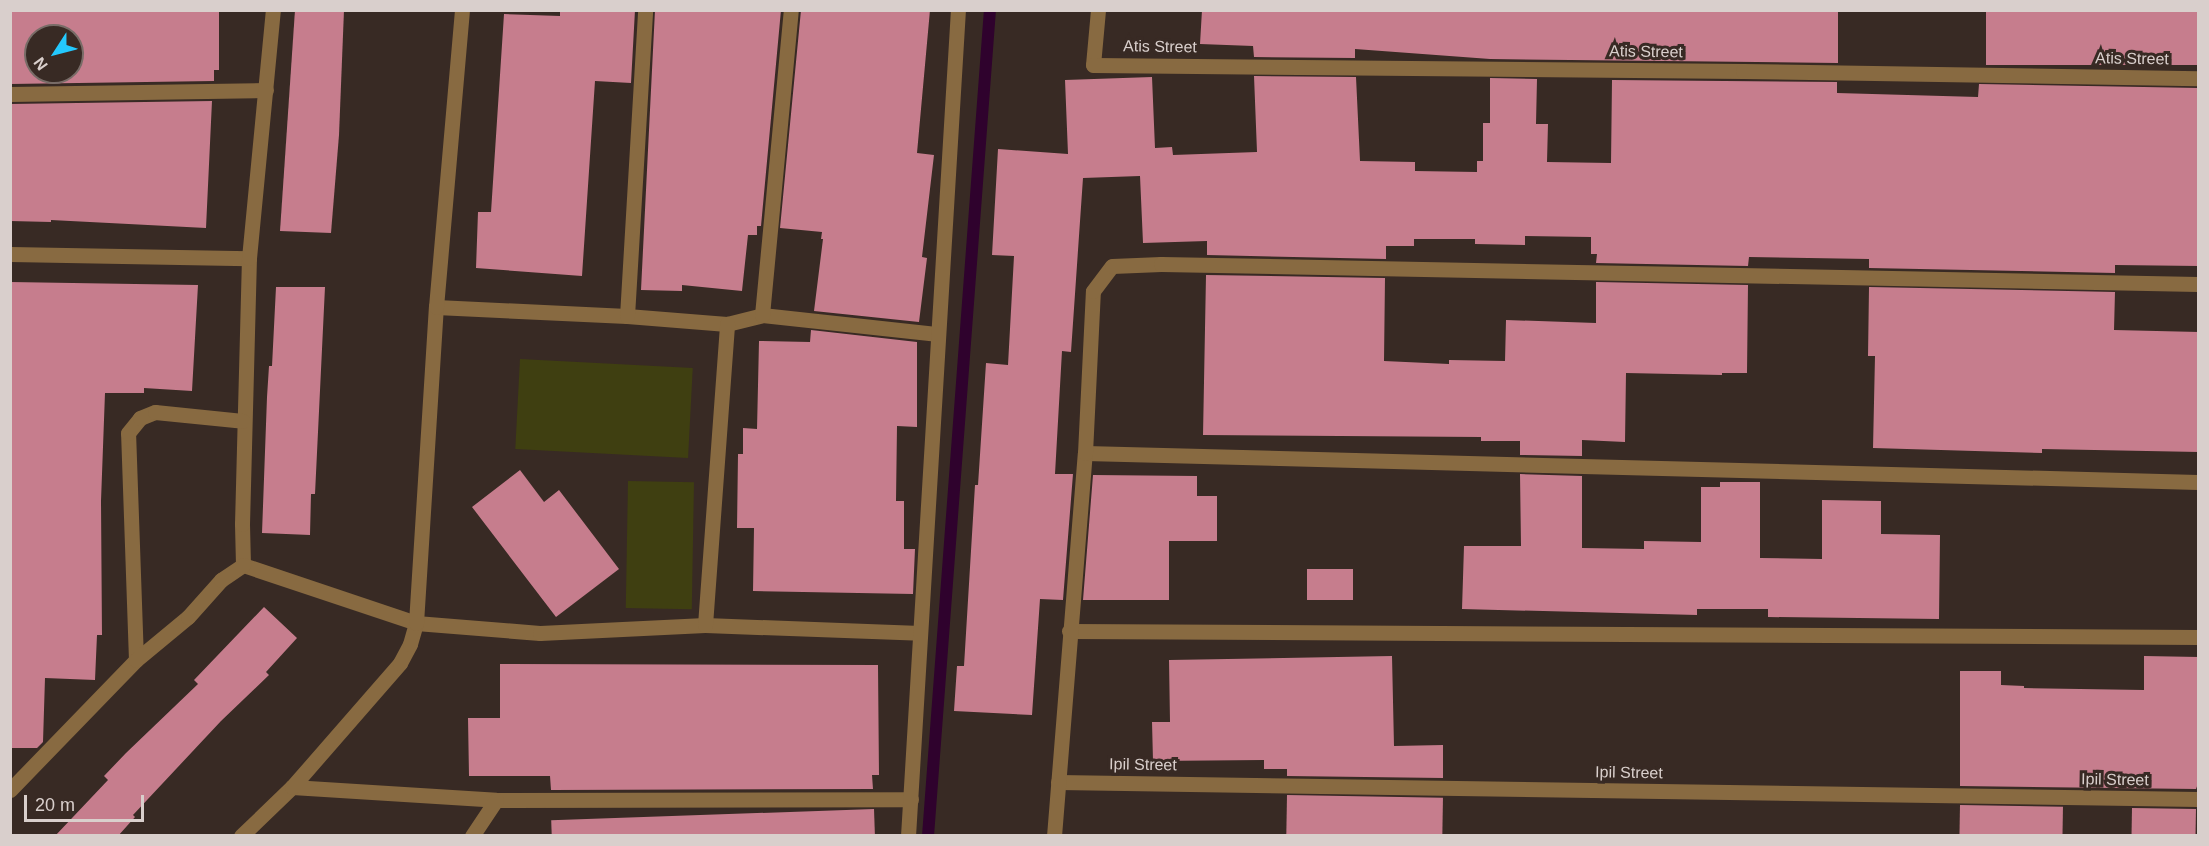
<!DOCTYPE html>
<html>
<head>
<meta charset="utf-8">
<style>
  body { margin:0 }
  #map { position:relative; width:2209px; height:846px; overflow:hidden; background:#382a24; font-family:Arial,sans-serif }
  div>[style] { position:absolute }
  .green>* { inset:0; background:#3f3f11; transform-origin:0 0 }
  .stream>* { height:12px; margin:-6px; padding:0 6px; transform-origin:6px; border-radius:6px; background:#2f022d }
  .building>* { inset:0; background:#c67d8d; transform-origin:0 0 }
  .minor>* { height:15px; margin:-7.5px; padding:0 7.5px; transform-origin:7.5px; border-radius:7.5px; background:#886a41 }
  span { translate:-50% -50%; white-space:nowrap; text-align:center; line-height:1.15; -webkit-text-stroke:6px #382a24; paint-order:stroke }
  .street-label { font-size:16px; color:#d9cfcc }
  .frame { position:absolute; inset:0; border:12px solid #d9cfcc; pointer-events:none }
  .north { position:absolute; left:24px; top:24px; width:60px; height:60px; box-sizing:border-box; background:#382a24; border:2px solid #786c67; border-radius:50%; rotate:234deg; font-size:16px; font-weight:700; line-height:24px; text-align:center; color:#d9cfcc }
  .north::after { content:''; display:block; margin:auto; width:21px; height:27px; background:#24c9fe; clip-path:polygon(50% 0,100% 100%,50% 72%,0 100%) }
  .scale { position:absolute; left:24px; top:795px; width:120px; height:27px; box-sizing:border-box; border:3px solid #d9cfcc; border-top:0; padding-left:8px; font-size:18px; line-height:21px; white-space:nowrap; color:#d9cfcc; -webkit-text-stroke:4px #382a24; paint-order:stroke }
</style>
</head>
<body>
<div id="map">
  <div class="green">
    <i style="left:520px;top:359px;width:173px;height:90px;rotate:3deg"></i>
    <i style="left:628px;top:481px;width:66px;height:127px;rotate:1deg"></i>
  </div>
  <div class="stream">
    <i style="left:928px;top:836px;width:828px;rotate:-85.71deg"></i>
  </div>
  <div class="building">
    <i style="clip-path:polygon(evenodd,10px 10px,219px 10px,219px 70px,214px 70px,214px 81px,10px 84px,10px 10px,36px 36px,72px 36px,72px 72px,36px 72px,36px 36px)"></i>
    <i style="clip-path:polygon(295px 10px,344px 10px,339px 135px,331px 233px,280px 231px)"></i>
    <i style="clip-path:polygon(560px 10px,635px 10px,631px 83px,595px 81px,582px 276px,476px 268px,478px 212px,491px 212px,504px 14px,560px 16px)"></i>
    <i style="clip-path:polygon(655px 10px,781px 10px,761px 226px,757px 226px,757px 235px,748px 235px,742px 291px,682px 285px,682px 291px,641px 290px)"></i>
    <i style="clip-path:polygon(801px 10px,930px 10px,917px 153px,934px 155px,922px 257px,927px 258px,919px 322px,814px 311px,823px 239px,821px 239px,822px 232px,780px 228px)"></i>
    <i style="clip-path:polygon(1202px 10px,1838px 10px,1838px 63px,1490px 59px,1355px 49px,1355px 58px,1254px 57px,1253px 46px,1200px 44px)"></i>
    <i style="left:1986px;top:10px;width:213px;height:55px"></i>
    <i style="clip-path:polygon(1254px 76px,1356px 77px,1360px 161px,1415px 162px,1415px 171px,1477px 172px,1477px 161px,1483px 161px,1483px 123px,1490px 123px,1490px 78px,1537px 79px,1536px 124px,1548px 124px,1547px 162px,1611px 163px,1612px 80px,1837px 82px,1837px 93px,1978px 97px,1979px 84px,2199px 88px,2199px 266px,2115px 265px,2115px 273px,1869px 268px,1869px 259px,1749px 257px,1748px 266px,1596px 263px,1597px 254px,1591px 254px,1591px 237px,1525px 236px,1525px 245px,1475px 244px,1475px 239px,1414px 239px,1414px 246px,1386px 246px,1386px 259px,1207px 255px,1207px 241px,1143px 243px,1140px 176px,1083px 178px,1071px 352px,1062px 351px,1055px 474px,1073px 474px,1063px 600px,1040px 599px,1032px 715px,954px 711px,957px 666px,964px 666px,975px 485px,978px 485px,986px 363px,1008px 365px,1014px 256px,992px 255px,998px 149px,1068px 154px,1065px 80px,1152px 77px,1155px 148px,1172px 147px,1173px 155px,1257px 152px)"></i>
    <i style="clip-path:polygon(212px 101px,206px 228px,51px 220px,51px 222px,10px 221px,10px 104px)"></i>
    <i style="clip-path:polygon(1206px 275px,1385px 278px,1384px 361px,1449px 364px,1449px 360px,1505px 361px,1506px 320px,1596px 323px,1596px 282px,1748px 285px,1747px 373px,1722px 373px,1722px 375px,1626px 373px,1625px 442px,1582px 440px,1582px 456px,1520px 455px,1520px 441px,1481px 441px,1481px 437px,1203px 435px)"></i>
    <i style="clip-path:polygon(10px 282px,198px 285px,192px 391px,144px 388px,144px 393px,105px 393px,101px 501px,102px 635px,97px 635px,95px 680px,45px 678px,43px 742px,37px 748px,10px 748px)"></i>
    <i style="clip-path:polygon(276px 287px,325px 287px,315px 494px,311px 494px,310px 535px,262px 533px,267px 397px,269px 366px,272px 366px)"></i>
    <i style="clip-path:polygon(1869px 287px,2115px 292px,2114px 330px,2199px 332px,2199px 452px,2042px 449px,2042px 453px,1873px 448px,1875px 356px,1868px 356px)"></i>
    <i style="clip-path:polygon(811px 330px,917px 342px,917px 427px,897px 426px,896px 501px,904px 501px,904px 549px,915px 549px,913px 594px,753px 591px,754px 528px,737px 528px,738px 454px,743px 454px,743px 428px,757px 429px,759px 341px,810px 342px)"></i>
    <i style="clip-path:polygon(520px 470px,544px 502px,559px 490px,619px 569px,556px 617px,472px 507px)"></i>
    <i style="clip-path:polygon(1520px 474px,1582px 476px,1582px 548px,1644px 549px,1644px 541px,1701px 542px,1701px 487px,1720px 487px,1720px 482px,1760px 482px,1760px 558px,1822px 559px,1822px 500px,1881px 501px,1881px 534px,1940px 535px,1939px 619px,1768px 617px,1768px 609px,1697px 609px,1697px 615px,1462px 609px,1464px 546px,1521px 546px)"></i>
    <i style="clip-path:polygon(1093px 475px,1197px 476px,1197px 496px,1217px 496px,1217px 541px,1169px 541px,1169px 600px,1083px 600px)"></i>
    <i style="left:1307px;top:569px;width:46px;height:31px"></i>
    <i style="clip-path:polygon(264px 607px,297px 638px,266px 672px,269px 675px,221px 721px,133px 815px,135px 817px,118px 836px,55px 836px,108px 780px,104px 776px,126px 753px,198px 684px,194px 680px)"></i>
    <i style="clip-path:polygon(1392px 656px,1394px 746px,1443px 745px,1443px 778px,1287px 776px,1287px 769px,1264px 769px,1264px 760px,1153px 761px,1152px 722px,1170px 722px,1169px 660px)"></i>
    <i style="clip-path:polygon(2144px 656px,2199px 657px,2199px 781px,2196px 789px,1960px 786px,1960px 671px,2001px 671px,2001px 685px,2024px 686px,2024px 688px,2144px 690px)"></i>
    <i style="clip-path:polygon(500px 664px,878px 665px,879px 775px,872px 775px,873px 789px,551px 790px,550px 776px,469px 776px,468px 718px,500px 718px)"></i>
    <i style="left:1287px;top:795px;width:156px;height:41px;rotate:1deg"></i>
    <i style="left:1960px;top:805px;width:103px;height:31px;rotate:1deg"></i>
    <i style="left:2132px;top:808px;width:64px;height:28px;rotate:1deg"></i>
    <i style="left:874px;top:809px;width:27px;height:323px;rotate:88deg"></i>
  </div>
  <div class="minor">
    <i style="left:1098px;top:10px;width:55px;rotate:95.2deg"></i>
    <i style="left:1093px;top:65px;width:650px;rotate:0.53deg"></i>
    <i style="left:1743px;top:71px;width:455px;rotate:0.9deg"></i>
    <i style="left:10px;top:94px;width:256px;rotate:-0.9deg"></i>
    <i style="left:10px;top:254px;width:239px;rotate:1deg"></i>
    <i style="left:436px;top:307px;width:191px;rotate:2.7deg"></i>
    <i style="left:627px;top:316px;width:100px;rotate:4.6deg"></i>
    <i style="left:727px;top:324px;width:36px;rotate:-14deg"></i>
    <i style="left:762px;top:315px;width:175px;rotate:6.2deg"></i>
    <i style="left:762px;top:315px;width:306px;rotate:-84.6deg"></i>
    <i style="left:627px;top:316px;width:307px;rotate:-86.6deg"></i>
    <i style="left:1085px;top:453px;width:1113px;rotate:1.49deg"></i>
    <i style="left:243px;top:565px;width:182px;rotate:18.5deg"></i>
    <i style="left:416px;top:623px;width:124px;rotate:4.6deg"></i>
    <i style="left:540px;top:633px;width:165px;rotate:-2.8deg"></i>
    <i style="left:705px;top:625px;width:215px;rotate:2.1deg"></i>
    <i style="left:243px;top:565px;width:41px;rotate:-91.4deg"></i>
    <i style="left:242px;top:524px;width:266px;rotate:-88.5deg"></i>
    <i style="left:249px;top:258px;width:249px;rotate:-84.5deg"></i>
    <i style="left:705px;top:625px;width:302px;rotate:-85.8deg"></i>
    <i style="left:1069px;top:631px;width:1129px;rotate:0.3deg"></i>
    <i style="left:136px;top:660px;width:227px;rotate:-92deg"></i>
    <i style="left:128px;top:433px;width:19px;rotate:-51deg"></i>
    <i style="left:140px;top:418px;width:16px;rotate:-22deg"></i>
    <i style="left:155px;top:412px;width:88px;rotate:5.8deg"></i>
    <i style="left:1058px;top:782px;width:1140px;rotate:0.85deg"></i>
    <i style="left:292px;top:787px;width:204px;rotate:3.6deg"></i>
    <i style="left:496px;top:800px;width:415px;rotate:-0.1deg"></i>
    <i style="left:10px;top:790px;width:181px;rotate:-45.9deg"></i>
    <i style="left:136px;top:660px;width:67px;rotate:-39.6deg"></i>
    <i style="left:188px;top:617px;width:50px;rotate:-48.3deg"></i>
    <i style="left:221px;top:580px;width:27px;rotate:-34deg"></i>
    <i style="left:241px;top:836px;width:71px;rotate:-43.9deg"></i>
    <i style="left:292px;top:787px;width:164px;rotate:-48.9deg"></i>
    <i style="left:400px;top:663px;width:21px;rotate:-62deg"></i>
    <i style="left:410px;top:644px;width:22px;rotate:-74deg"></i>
    <i style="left:416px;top:623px;width:317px;rotate:-86.4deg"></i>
    <i style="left:436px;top:307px;width:298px;rotate:-85deg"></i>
    <i style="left:472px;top:836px;width:43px;rotate:-56.3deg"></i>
    <i style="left:908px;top:836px;width:828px;rotate:-86.54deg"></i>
    <i style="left:1054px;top:836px;width:384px;rotate:-85.4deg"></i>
    <i style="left:1085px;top:453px;width:162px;rotate:-87.2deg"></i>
    <i style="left:1093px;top:291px;width:31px;rotate:-53deg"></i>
    <i style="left:1112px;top:266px;width:49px;rotate:-2.3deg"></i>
    <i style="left:1161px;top:264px;width:1037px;rotate:1.1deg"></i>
  </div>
  <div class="street-label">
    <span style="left:1160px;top:47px;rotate:1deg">Atis Street</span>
    <span style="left:1646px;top:52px;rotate:1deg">Atis Street</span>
    <span style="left:2132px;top:59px;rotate:1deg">Atis Street</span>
    <span style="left:1143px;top:765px;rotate:1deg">Ipil Street</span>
    <span style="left:1629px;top:773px;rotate:1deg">Ipil Street</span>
    <span style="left:2115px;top:780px;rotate:1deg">Ipil Street</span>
  </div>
  <div class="frame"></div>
  <div class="north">N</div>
  <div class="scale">20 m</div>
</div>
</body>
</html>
